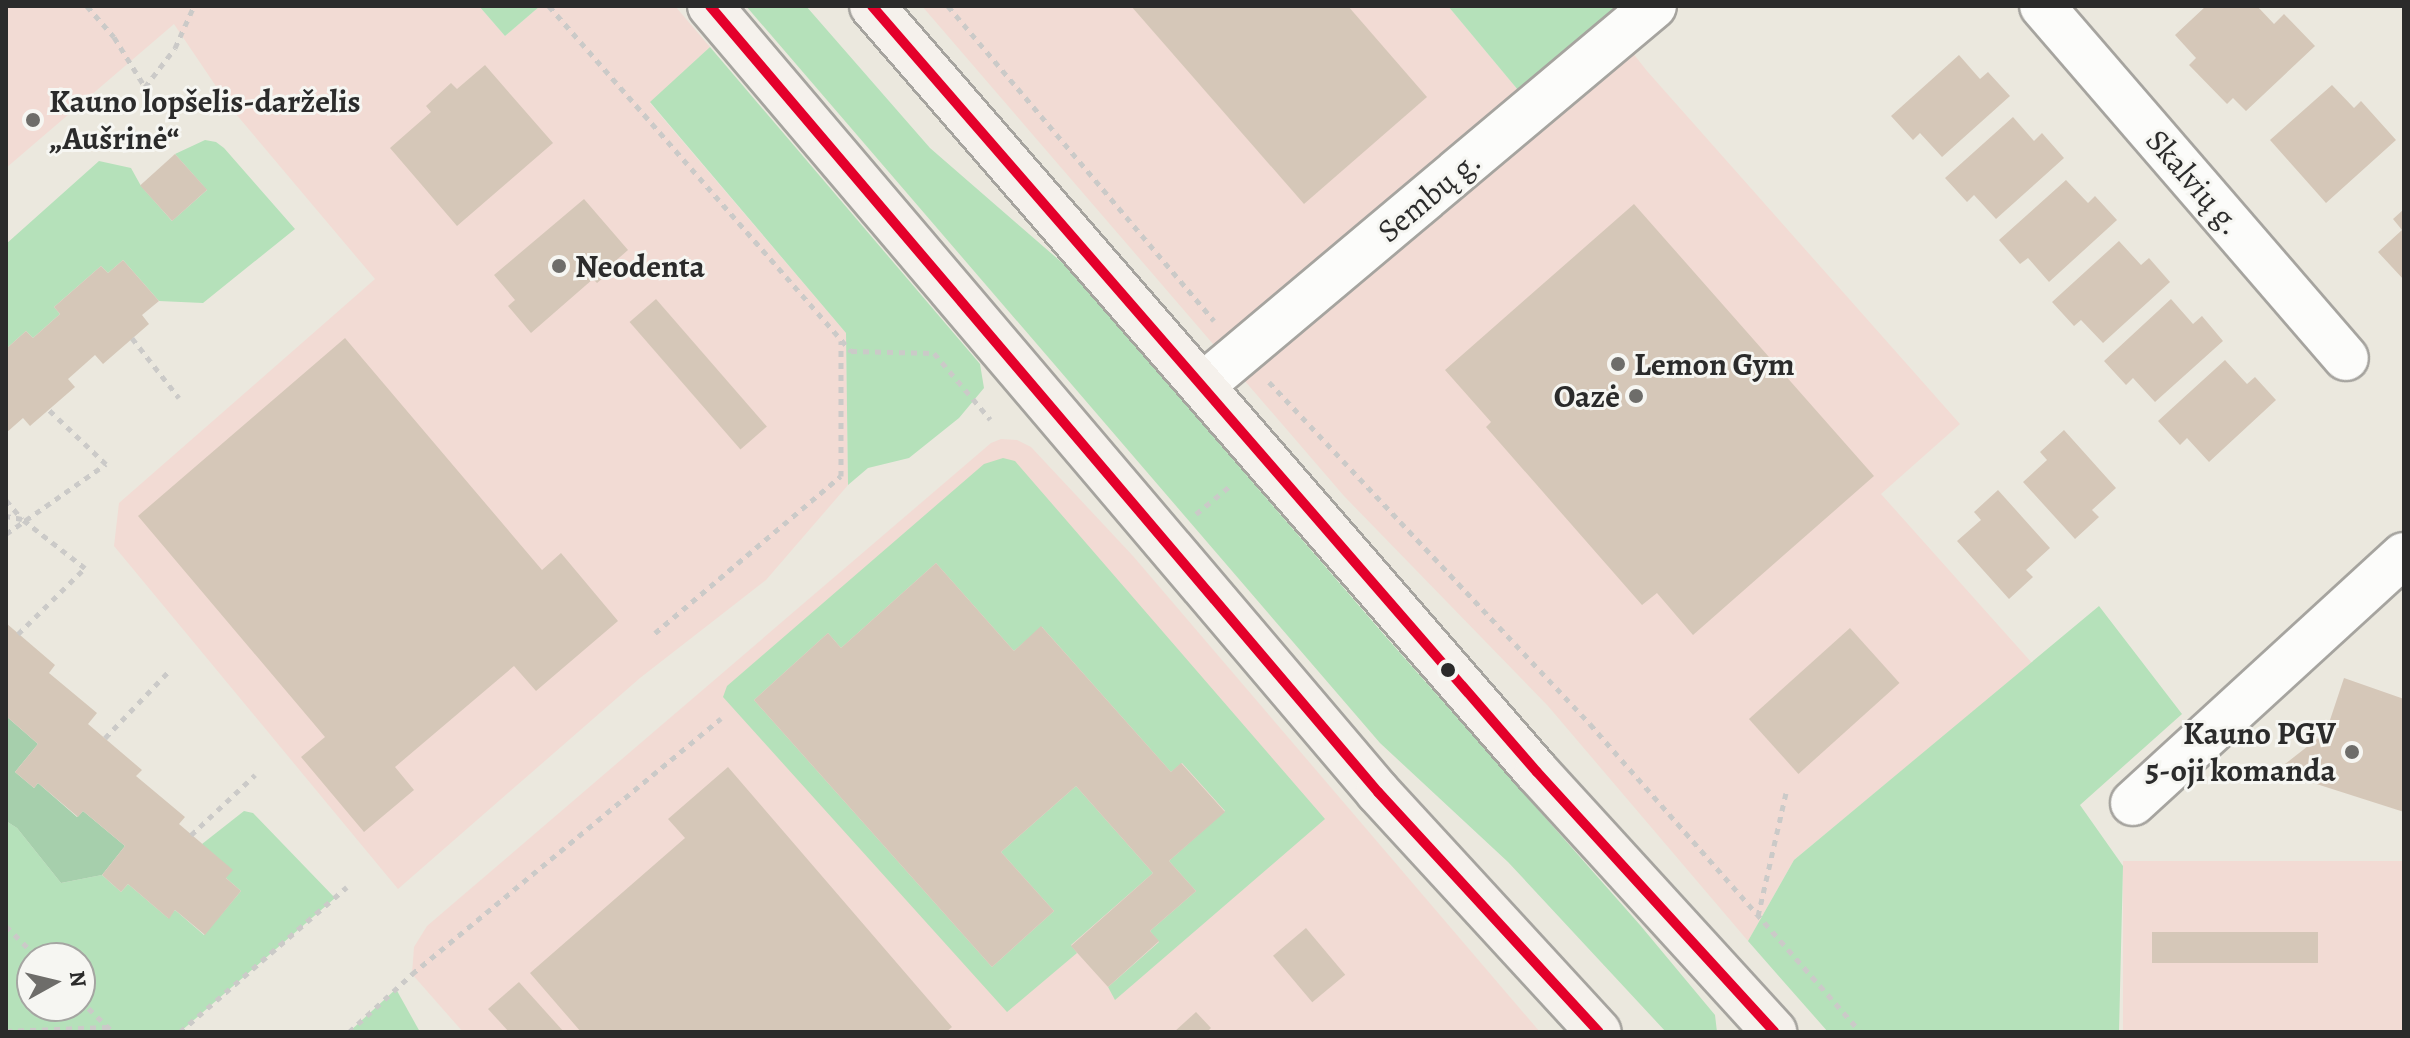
<!DOCTYPE html>
<html>
<head>
<meta charset="utf-8">
<style>
  body { margin:0 }
  #map { position:relative; width:2410px; height:1038px; overflow:hidden; background:#ebe8de; font-family:Alegreya,serif }
  div>[style] { position:absolute }
  .built>* { inset:0; background:#f2dbd4; transform-origin:0 0 }
  .green>* { inset:0; background:#b5e1ba }
  .forest>* { inset:0; background:#a6cfac }
  .building>* { inset:0; background:#d5c7b8; transform-origin:0 0 }
  .path>* { height:5px; margin-top:-2.5px; transform-origin:0; background:repeating-linear-gradient(90deg,#cbcac8 0 6px,transparent 0 12px) }
  .roads { filter:drop-shadow(2px 0 #a6a49f) drop-shadow(-2px 0 #a6a49f) drop-shadow(0 2px #a6a49f) drop-shadow(0 -2px #a6a49f) }
  .minor>* { height:44px; margin:-22px; padding:0 22px; transform-origin:22px; border-radius:22px; background:#fcfcfa }
  .secondary>* { height:44px; margin:-22px; padding:0 22px; transform-origin:22px; border-radius:22px; background:#f5f1ec }
  .bus-1>* { height:10px; margin:-5px; padding:0 5px; transform-origin:5px; border-radius:5px; background:#e4002b }
  .dots>* { width:22px; height:22px; translate:-50% -50%; box-sizing:border-box; border:4px solid #f6f6f2; border-radius:50% }
  span { translate:-50% -50%; white-space:nowrap; text-align:center; line-height:1.15; -webkit-text-stroke:6px #f6f6f2; paint-order:stroke }
  .poi-label { font-size:32px; color:#2b2b2b; font-weight:700 }
  .left { translate:0 -50%; text-align:left }
  .right { translate:-100% -50%; text-align:right }
  .street-label { font-size:32px; color:#2b2b2b }
  .frame { position:absolute; inset:0; border:8px solid #2b2b2b; pointer-events:none }
  .north { position:absolute; left:16px; top:942px; width:80px; height:80px; box-sizing:border-box; background:#f6f6f2; border:2px solid #a5a5a2; border-radius:50%; rotate:82deg; font-size:22px; font-weight:700; line-height:32px; text-align:center; color:#2b2b2b }
  .north::after { content:''; display:block; margin:auto; width:28px; height:36px; background:#6e6d6a; clip-path:polygon(50% 0,100% 100%,50% 72%,0 100%) }
</style>
</head>
<body>
<div id="map">
  <div class="built">
    <i style="clip-path:polygon(6px 6px,479px 6px,505px 36px,540px 6px,675px 6px,710px 47px,650px 103px,846px 333px,848px 485px,766px 580px,640px 678px,398px 889px,114px 546px,119px 503px,375px 279px,230px 107px,174px 24px,6px 168px)"></i>
    <i style="clip-path:polygon(922px 6px,1448px 6px,1518px 90px,1606px 19px,1647px 71px,1960px 424px,1881px 494px,2032px 663px,1794px 860px,1748px 941px,1548px 706px,1344px 496px)"></i>
    <i style="clip-path:polygon(1001px 439px,1017px 440px,1031px 447px,1133px 556px,1540px 1032px,463px 1032px,412px 974px,414px 947px,427px 926px,991px 443px)"></i>
    <i style="left:2404px;top:861px;width:171px;height:281px;rotate:90deg"></i>
  </div>
  <div class="green">
    <i style="clip-path:polygon(479px 6px,540px 6px,505px 36px)"></i>
    <i style="clip-path:polygon(746px 6px,806px 6px,930px 148px,1067px 267px,1386px 637px,1640px 925px,1715px 1015px,1717px 1032px,1666px 1032px,1508px 862px,1380px 743px)"></i>
    <i style="clip-path:polygon(1448px 6px,1622px 6px,1518px 90px)"></i>
    <i style="clip-path:polygon(710px 47px,980px 364px,984px 388px,959px 418px,909px 458px,868px 468px,848px 485px,846px 333px,650px 102px)"></i>
    <i style="clip-path:polygon(205px 140px,216px 142px,224px 148px,295px 229px,203px 303px,159px 301px,123px 260px,108px 273px,101px 266px,54px 307px,60px 314px,33px 338px,26px 331px,6px 349px,6px 244px,99px 161px,131px 168px,141px 186px,172px 221px,207px 190px,175px 154px)"></i>
    <i style="clip-path:polygon(1003px 458px,1015px 461px,1325px 819px,1115px 1000px,1108px 987px,1159px 942px,1150px 931px,1196px 891px,1169px 861px,1225px 811px,1182px 763px,1171px 772px,1042px 627px,1014px 651px,936px 563px,841px 648px,828px 633px,754px 700px,992px 967px,1054px 911px,1001px 852px,1076px 786px,1153px 873px,1071px 945px,1077px 953px,1007px 1012px,723px 697px,727px 686px,984px 464px)"></i>
    <i style="clip-path:polygon(2099px 606px,2182px 714px,2080px 805px,2123px 866px,2119px 1032px,1828px 1032px,1748px 941px,1794px 860px)"></i>
    <i style="clip-path:polygon(evenodd,244px 811px,253px 813px,335px 898px,180px 1032px,6px 1032px,6px 821px,17px 828px,61px 883px,102px 875px,121px 892px,128px 884px,168px 918px,175px 910px,204px 935px,241px 891px,226px 878px,202px 844px,244px 811px,32px 958px,80px 958px,80px 1006px,32px 1006px,32px 958px)"></i>
    <i style="clip-path:polygon(396px 989px,420px 1032px,349px 1032px)"></i>
  </div>
  <div class="forest">
    <i style="clip-path:polygon(6px 716px,38px 744px,15px 772px,34px 788px,38px 783px,77px 817px,83px 811px,125px 846px,102px 875px,61px 883px,17px 828px,6px 821px)"></i>
  </div>
  <div class="building">
    <i style="clip-path:polygon(1131px 6px,1348px 6px,1427px 97px,1304px 204px)"></i>
    <i style="clip-path:polygon(2206px 6px,2257px 6px,2274px 24px,2284px 14px,2315px 46px,2246px 111px,2233px 98px,2227px 104px,2189px 65px,2196px 58px,2175px 35px)"></i>
    <i style="clip-path:polygon(1959px 55px,1980px 79px,1988px 72px,2010px 96px,1942px 157px,1920px 133px,1913px 140px,1891px 116px)"></i>
    <i style="clip-path:polygon(485px 65px,553px 143px,457px 226px,390px 148px,431px 112px,426px 106px,451px 83px,457px 89px)"></i>
    <i style="clip-path:polygon(2332px 85px,2354px 108px,2361px 101px,2396px 140px,2326px 203px,2270px 140px)"></i>
    <i style="clip-path:polygon(2013px 117px,2034px 141px,2042px 133px,2064px 158px,1996px 219px,1974px 195px,1967px 202px,1945px 178px)"></i>
    <i style="left:175px;top:154px;width:48px;height:47px;rotate:48deg"></i>
    <i style="clip-path:polygon(2066px 180px,2088px 203px,2095px 196px,2117px 220px,2049px 282px,2028px 258px,2020px 264px,1999px 240px)"></i>
    <i style="clip-path:polygon(584px 199px,628px 250px,612px 264px,615px 268px,597px 283px,593px 279px,531px 333px,508px 306px,515px 300px,494px 275px)"></i>
    <i style="clip-path:polygon(1634px 204px,1874px 476px,1693px 635px,1657px 593px,1642px 605px,1486px 427px,1491px 422px,1445px 370px)"></i>
    <i style="clip-path:polygon(2404px 209px,2404px 280px,2378px 252px,2402px 230px,2393px 219px)"></i>
    <i style="clip-path:polygon(2119px 241px,2141px 265px,2149px 258px,2170px 282px,2103px 343px,2081px 320px,2074px 326px,2052px 302px)"></i>
    <i style="clip-path:polygon(123px 260px,159px 301px,142px 315px,149px 324px,103px 364px,95px 355px,68px 379px,75px 387px,30px 426px,23px 418px,6px 433px,6px 349px,26px 331px,33px 338px,60px 314px,54px 307px,101px 266px,108px 273px)"></i>
    <i style="left:656px;top:299px;width:169px;height:35px;rotate:49deg"></i>
    <i style="clip-path:polygon(2171px 299px,2193px 324px,2202px 316px,2223px 341px,2155px 402px,2133px 378px,2126px 385px,2104px 361px)"></i>
    <i style="clip-path:polygon(345px 338px,542px 570px,561px 553px,618px 621px,536px 691px,514px 666px,395px 767px,414px 790px,364px 832px,301px 757px,325px 737px,138px 516px)"></i>
    <i style="clip-path:polygon(2225px 360px,2247px 384px,2255px 377px,2276px 400px,2209px 462px,2187px 438px,2180px 445px,2158px 421px)"></i>
    <i style="clip-path:polygon(2064px 430px,2116px 488px,2092px 510px,2099px 517px,2075px 539px,2023px 482px,2047px 460px,2040px 452px)"></i>
    <i style="clip-path:polygon(1998px 490px,2050px 548px,2026px 570px,2033px 577px,2009px 599px,1957px 541px,1981px 520px,1974px 512px)"></i>
    <i style="clip-path:polygon(936px 563px,1014px 651px,1041px 626px,1171px 772px,1181px 763px,1225px 812px,1169px 861px,1196px 891px,1150px 931px,1159px 941px,1108px 987px,1071px 946px,1153px 873px,1076px 786px,1001px 852px,1054px 911px,992px 967px,754px 700px,828px 633px,841px 648px)"></i>
    <i style="clip-path:polygon(6px 623px,55px 665px,49px 673px,97px 713px,88px 724px,142px 770px,136px 776px,185px 817px,179px 824px,233px 870px,226px 878px,241px 891px,205px 935px,175px 910px,169px 919px,128px 884px,121px 892px,102px 875px,125px 846px,83px 811px,78px 817px,38px 783px,34px 788px,15px 772px,38px 744px,6px 716px)"></i>
    <i style="left:1850px;top:628px;width:74px;height:136px;rotate:48deg"></i>
    <i style="clip-path:polygon(2344px 678px,2404px 699px,2404px 812px,2276px 771px,2326px 732px)"></i>
    <i style="clip-path:polygon(728px 767px,952px 1027px,946px 1032px,581px 1032px,530px 973px,685px 838px,668px 819px)"></i>
    <i style="left:1306px;top:928px;width:61px;height:43px;rotate:50deg"></i>
    <i style="left:2152px;top:932px;width:166px;height:31px"></i>
    <i style="clip-path:polygon(519px 982px,564px 1032px,509px 1032px,488px 1009px)"></i>
    <i style="clip-path:polygon(1196px 1012px,1211px 1028px,1207px 1032px,1174px 1032px)"></i>
  </div>
  <div class="path">
    <i style="left:87px;top:6px;width:41px;rotate:48.9deg"></i>
    <i style="left:114px;top:37px;width:59px;rotate:58.2deg"></i>
    <i style="left:145px;top:87px;width:49px;rotate:-52.4deg"></i>
    <i style="left:175px;top:48px;width:46px;rotate:-65.7deg"></i>
    <i style="left:549px;top:6px;width:459px;rotate:48.8deg"></i>
    <i style="left:851px;top:351px;width:83px;rotate:1.4deg"></i>
    <i style="left:934px;top:353px;width:87px;rotate:49.7deg"></i>
    <i style="left:948px;top:6px;width:412px;rotate:49.8deg"></i>
    <i style="left:132px;top:338px;width:76px;rotate:51.9deg"></i>
    <i style="left:1269px;top:382px;width:469px;rotate:46.8deg"></i>
    <i style="left:1590px;top:724px;width:410px;rotate:48.7deg"></i>
    <i style="left:6px;top:500px;width:25px;rotate:50deg"></i>
    <i style="left:22px;top:519px;width:16px;rotate:-169deg"></i>
    <i style="left:1196px;top:514px;width:45px;rotate:-39.6deg"></i>
    <i style="left:6px;top:534px;width:122px;rotate:-35deg"></i>
    <i style="left:106px;top:464px;width:80px;rotate:-136.5deg"></i>
    <i style="left:655px;top:633px;width:243px;rotate:-40.2deg"></i>
    <i style="left:841px;top:476px;width:135px;rotate:-90deg"></i>
    <i style="left:18px;top:634px;width:94px;rotate:-44.6deg"></i>
    <i style="left:85px;top:568px;width:80px;rotate:-142.1deg"></i>
    <i style="left:105px;top:738px;width:93px;rotate:-46.3deg"></i>
    <i style="left:191px;top:835px;width:88px;rotate:-43.2deg"></i>
    <i style="left:1758px;top:916px;width:126px;rotate:-77.2deg"></i>
    <i style="left:6px;top:926px;width:45px;rotate:45deg"></i>
    <i style="left:80px;top:1000px;width:46px;rotate:44.1deg"></i>
    <i style="left:6px;top:1031px;width:101px;rotate:-2.3deg"></i>
    <i style="left:180px;top:1032px;width:221px;rotate:-41deg"></i>
    <i style="left:349px;top:1032px;width:86px;rotate:-42.6deg"></i>
    <i style="left:412px;top:974px;width:401px;rotate:-39.6deg"></i>
  </div>
  <div class="roads">
    <div class="minor">
      <i style="left:2042px;top:6px;width:465px;rotate:49.2deg"></i>
      <i style="left:1203px;top:385px;width:589px;rotate:-40.04deg"></i>
      <i style="left:2133px;top:803px;width:367px;rotate:-42.5deg"></i>
    </div>
    <div class="secondary">
      <i style="left:710px;top:6px;width:1032px;rotate:49.64deg"></i>
      <i style="left:1378px;top:792px;width:326px;rotate:47.4deg"></i>
      <i style="left:872px;top:6px;width:1014px;rotate:49.04deg"></i>
      <i style="left:1537px;top:772px;width:352px;rotate:47.6deg"></i>
    </div>
  </div>
  <div class="bus-1">
    <i style="left:710px;top:6px;width:1032px;rotate:49.64deg"></i>
    <i style="left:1378px;top:792px;width:326px;rotate:47.4deg"></i>
    <i style="left:872px;top:6px;width:1014px;rotate:49.04deg"></i>
    <i style="left:1537px;top:772px;width:352px;rotate:47.6deg"></i>
  </div>
  <div class="dots">
    <i style="left:33px;top:120px;background:#6e6d6a"></i>
    <i style="left:559px;top:266px;background:#6e6d6a"></i>
    <i style="left:1618px;top:364px;background:#6e6d6a"></i>
    <i style="left:1636px;top:396px;background:#6e6d6a"></i>
    <i style="left:1448px;top:670px;background:#2b2b2b"></i>
    <i style="left:2352px;top:752px;background:#6e6d6a"></i>
  </div>
  <div class="poi-label">
    <span class="left" style="left:49px;top:120px">Kauno lopšelis-darželis<br>„Aušrinė“</span>
    <span class="left" style="left:575px;top:266px">Neodenta</span>
    <span class="left" style="left:1634px;top:364px">Lemon Gym</span>
    <span class="right" style="left:1620px;top:396px">Oazė</span>
    <span class="right" style="left:2336px;top:752px">Kauno PGV<br>5-oji komanda</span>
  </div>
  <div class="street-label">
    <span style="left:2194px;top:182px;rotate:49deg">Skalvių g.</span>
    <span style="left:1429px;top:196px;rotate:-40deg">Sembų g.</span>
  </div>
  <div class="frame"></div>
  <div class="north">N</div>
</div>
</body>
</html>
